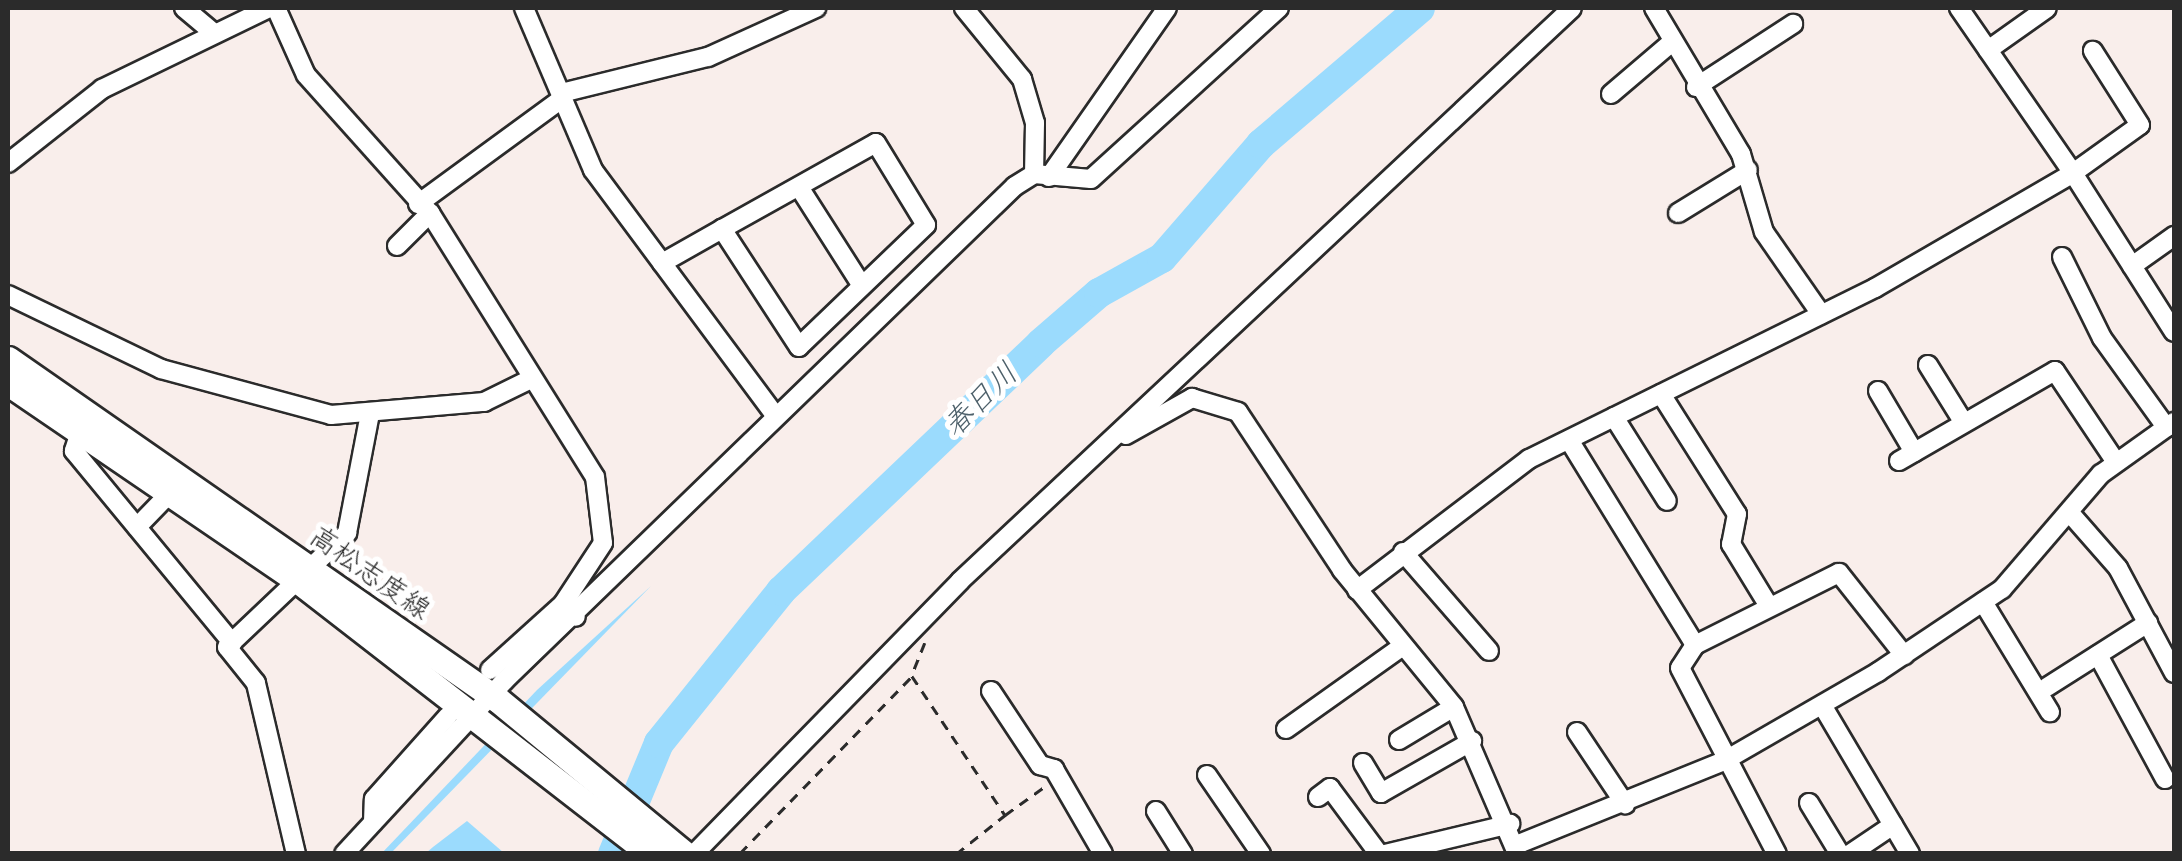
<!DOCTYPE html>
<html>
<head>
<meta charset="utf-8">
<style>
  body { margin:0 }
  #map { position:relative; width:2182px; height:861px; overflow:hidden; background:#f9eeeb; font-family:"Comic Neue","Klee One",sans-serif }
  div>[style] { position:absolute }
  .water>* { inset:0; background:#9bdbfd }
  .river>* { height:30px; margin:-15px; padding:0 15px; transform-origin:15px; border-radius:15px; background:#9bdbfd }
  .path>* { height:2.5px; margin-top:-1.25px; transform-origin:0; background:repeating-linear-gradient(90deg,#2b2b2b 0 10px,transparent 0 18px) }
  .roads { filter:drop-shadow(2px 0 #2b2b2b) drop-shadow(-2px 0 #2b2b2b) drop-shadow(0 2px #2b2b2b) drop-shadow(0 -2px #2b2b2b) }
  .minor>* { height:18px; margin:-9px; padding:0 9px; transform-origin:9px; border-radius:9px; background:#fff }
  .secondary>* { height:25px; margin:-12.5px; padding:0 12.5px; transform-origin:12.5px; border-radius:12.5px; background:#fff }
  span { translate:-50% -50%; white-space:nowrap; text-align:center; line-height:1.15; -webkit-text-stroke:10px #fff; paint-order:stroke }
  .street-label { font-size:28px; color:#2b2b2b }
  .water-label { font-size:30px; color:#4d606a; font-style:italic }
  .frame { position:absolute; inset:0; border:10px solid #2b2b2b; pointer-events:none }
</style>
</head>
<body>
<div id="map">
  <div class="water">
    <i style="clip-path:polygon(651px 586px,391px 853px,381px 854px,537px 690px)"></i>
    <i style="clip-path:polygon(467px 821px,504px 853px,426px 853px,433px 847px)"></i>
  </div>
  <div class="river">
    <i style="left:613px;top:854px;width:120px;rotate:-67.5deg"></i>
    <i style="left:659px;top:743px;width:195px;rotate:-51.2deg"></i>
    <i style="left:781px;top:591px;width:359px;rotate:-43.6deg"></i>
    <i style="left:1041px;top:343px;width:77px;rotate:-40.8deg"></i>
    <i style="left:1099px;top:293px;width:72px;rotate:-29.1deg"></i>
    <i style="left:1162px;top:258px;width:151px;rotate:-49deg"></i>
    <i style="left:1261px;top:144px;width:209px;rotate:-40.5deg"></i>
  </div>
  <div class="path">
    <i style="left:925px;top:643px;width:35px;rotate:112deg"></i>
    <i style="left:912px;top:676px;width:167px;rotate:56.2deg"></i>
    <i style="left:1005px;top:815px;width:48px;rotate:-35.7deg"></i>
    <i style="left:740px;top:853px;width:247px;rotate:-45.8deg"></i>
    <i style="left:956px;top:854px;width:63px;rotate:-38.5deg"></i>
  </div>
  <div class="roads">
    <div class="minor">
      <i style="left:184px;top:8px;width:35px;rotate:40deg"></i>
      <i style="left:276px;top:8px;width:73px;rotate:65.9deg"></i>
      <i style="left:306px;top:75px;width:186px;rotate:48.1deg"></i>
      <i style="left:430px;top:213px;width:311px;rotate:58deg"></i>
      <i style="left:595px;top:477px;width:66px;rotate:83.1deg"></i>
      <i style="left:603px;top:543px;width:73px;rotate:123.3deg"></i>
      <i style="left:563px;top:604px;width:18px;rotate:45deg"></i>
      <i style="left:524px;top:8px;width:176px;rotate:66.9deg"></i>
      <i style="left:593px;top:170px;width:305px;rotate:53.4deg"></i>
      <i style="left:964px;top:8px;width:92px;rotate:50.8deg"></i>
      <i style="left:1022px;top:79px;width:46px;rotate:73.5deg"></i>
      <i style="left:1035px;top:123px;width:51px;rotate:91.1deg"></i>
      <i style="left:1654px;top:8px;width:170px;rotate:59.2deg"></i>
      <i style="left:1741px;top:154px;width:81px;rotate:73.6deg"></i>
      <i style="left:1764px;top:232px;width:100px;rotate:55.2deg"></i>
      <i style="left:1959px;top:8px;width:201px;rotate:55.4deg"></i>
      <i style="left:2073px;top:173px;width:82px;rotate:-35.6deg"></i>
      <i style="left:2140px;top:125px;width:88px;rotate:-122.4deg"></i>
      <i style="left:1988px;top:50px;width:72px;rotate:-35.4deg"></i>
      <i style="left:1696px;top:87px;width:116px;rotate:-33deg"></i>
      <i style="left:561px;top:93px;width:151px;rotate:-13.8deg"></i>
      <i style="left:708px;top:57px;width:119px;rotate:-24.4deg"></i>
      <i style="left:1611px;top:94px;width:80px;rotate:-40.4deg"></i>
      <i style="left:8px;top:163px;width:120px;rotate:-38.2deg"></i>
      <i style="left:102px;top:89px;width:186px;rotate:-25.9deg"></i>
      <i style="left:1049px;top:177px;width:206px;rotate:-55.1deg"></i>
      <i style="left:799px;top:187px;width:117px;rotate:57.5deg"></i>
      <i style="left:418px;top:204px;width:180px;rotate:-36.2deg"></i>
      <i style="left:1678px;top:213px;width:82px;rotate:-31.6deg"></i>
      <i style="left:397px;top:246px;width:47px;rotate:-45deg"></i>
      <i style="left:2062px;top:257px;width:90px;rotate:63.7deg"></i>
      <i style="left:2102px;top:338px;width:110px;rotate:54.3deg"></i>
      <i style="left:662px;top:263px;width:69px;rotate:-29.5deg"></i>
      <i style="left:722px;top:229px;width:176px;rotate:-29.2deg"></i>
      <i style="left:876px;top:143px;width:96px;rotate:58.6deg"></i>
      <i style="left:926px;top:225px;width:176px;rotate:136.2deg"></i>
      <i style="left:799px;top:347px;width:141px;rotate:-123.1deg"></i>
      <i style="left:2132px;top:266px;width:52px;rotate:-35.5deg"></i>
      <i style="left:8px;top:295px;width:170px;rotate:25.8deg"></i>
      <i style="left:161px;top:369px;width:176px;rotate:15.1deg"></i>
      <i style="left:331px;top:415px;width:154px;rotate:-4.9deg"></i>
      <i style="left:484px;top:402px;width:52px;rotate:-26.1deg"></i>
      <i style="left:1928px;top:365px;width:68px;rotate:58.2deg"></i>
      <i style="left:1878px;top:391px;width:71px;rotate:59.5deg"></i>
      <i style="left:1661px;top:394px;width:142px;rotate:57.7deg"></i>
      <i style="left:1737px;top:514px;width:31px;rotate:101deg"></i>
      <i style="left:1731px;top:544px;width:69px;rotate:58.6deg"></i>
      <i style="left:1614px;top:417px;width:99px;rotate:57.8deg"></i>
      <i style="left:80px;top:432px;width:20px;rotate:108deg"></i>
      <i style="left:74px;top:451px;width:249px;rotate:50.5deg"></i>
      <i style="left:1126px;top:435px;width:76px;rotate:-29.3deg"></i>
      <i style="left:1192px;top:398px;width:48px;rotate:16.9deg"></i>
      <i style="left:1238px;top:412px;width:189px;rotate:56.6deg"></i>
      <i style="left:1342px;top:570px;width:177px;rotate:50.7deg"></i>
      <i style="left:1454px;top:707px;width:159px;rotate:66.7deg"></i>
      <i style="left:1569px;top:440px;width:241px;rotate:58.4deg"></i>
      <i style="left:1695px;top:645px;width:161px;rotate:-26.6deg"></i>
      <i style="left:1839px;top:573px;width:105px;rotate:51.6deg"></i>
      <i style="left:1899px;top:461px;width:180px;rotate:-30deg"></i>
      <i style="left:2055px;top:371px;width:110px;rotate:56.2deg"></i>
      <i style="left:2069px;top:512px;width:74px;rotate:48.8deg"></i>
      <i style="left:2118px;top:568px;width:119px;rotate:61.9deg"></i>
      <i style="left:137px;top:527px;width:47px;rotate:-45.9deg"></i>
      <i style="left:1403px;top:552px;width:131px;rotate:49deg"></i>
      <i style="left:1357px;top:590px;width:216px;rotate:-37.3deg"></i>
      <i style="left:1529px;top:459px;width:386px;rotate:-26.3deg"></i>
      <i style="left:1875px;top:288px;width:229px;rotate:-30.1deg"></i>
      <i style="left:2073px;top:173px;width:188px;rotate:57.6deg"></i>
      <i style="left:1983px;top:602px;width:129px;rotate:58.7deg"></i>
      <i style="left:1695px;top:645px;width:27px;rotate:123deg"></i>
      <i style="left:1680px;top:668px;width:210px;rotate:62.5deg"></i>
      <i style="left:2098px;top:655px;width:141px;rotate:61.6deg"></i>
      <i style="left:490px;top:670px;width:98px;rotate:-42.1deg"></i>
      <i style="left:2047px;top:687px;width:120px;rotate:-32.4deg"></i>
      <i style="left:991px;top:691px;width:89px;rotate:56.5deg"></i>
      <i style="left:1040px;top:765px;width:15px;rotate:16deg"></i>
      <i style="left:1054px;top:769px;width:98px;rotate:60deg"></i>
      <i style="left:1822px;top:705px;width:173px;rotate:59.4deg"></i>
      <i style="left:1286px;top:729px;width:143px;rotate:-35.4deg"></i>
      <i style="left:1577px;top:732px;width:87px;rotate:56.3deg"></i>
      <i style="left:1399px;top:740px;width:64px;rotate:-31deg"></i>
      <i style="left:1363px;top:763px;width:35px;rotate:59deg"></i>
      <i style="left:1381px;top:793px;width:105px;rotate:-29.7deg"></i>
      <i style="left:1207px;top:775px;width:96px;rotate:55.6deg"></i>
      <i style="left:1318px;top:797px;width:15px;rotate:-37deg"></i>
      <i style="left:1330px;top:788px;width:82px;rotate:53.4deg"></i>
      <i style="left:1809px;top:803px;width:60px;rotate:58.7deg"></i>
      <i style="left:1156px;top:811px;width:51px;rotate:57.9deg"></i>
      <i style="left:373px;top:822px;width:23px;rotate:-88deg"></i>
      <i style="left:374px;top:799px;width:111px;rotate:-48.3deg"></i>
      <i style="left:1516px;top:845px;width:224px;rotate:-22deg"></i>
      <i style="left:1724px;top:761px;width:178px;rotate:-30deg"></i>
      <i style="left:1878px;top:672px;width:149px;rotate:-33.8deg"></i>
      <i style="left:2002px;top:589px;width:152px;rotate:-49.3deg"></i>
      <i style="left:2101px;top:474px;width:90px;rotate:-35.5deg"></i>
      <i style="left:296px;top:854px;width:176px;rotate:-103.2deg"></i>
      <i style="left:256px;top:683px;width:46px;rotate:-128.9deg"></i>
      <i style="left:227px;top:647px;width:166px;rotate:-43.5deg"></i>
      <i style="left:347px;top:533px;width:121px;rotate:-79.1deg"></i>
      <i style="left:344px;top:854px;width:236px;rotate:-47.2deg"></i>
      <i style="left:504px;top:681px;width:711px;rotate:-44.09deg"></i>
      <i style="left:1015px;top:186px;width:22px;rotate:-32deg"></i>
      <i style="left:1034px;top:174px;width:57px;rotate:5deg"></i>
      <i style="left:1091px;top:179px;width:254px;rotate:-42.3deg"></i>
      <i style="left:694px;top:854px;width:381px;rotate:-45.7deg"></i>
      <i style="left:960px;top:581px;width:838px;rotate:-43.11deg"></i>
      <i style="left:1385px;top:854px;width:129px;rotate:-13.5deg"></i>
      <i style="left:1850px;top:854px;width:52px;rotate:-34deg"></i>
    </div>
    <div class="secondary">
      <i style="left:8px;top:359px;width:597px;rotate:34.83deg"></i>
      <i style="left:498px;top:700px;width:242px;rotate:39.5deg"></i>
      <i style="left:8px;top:383px;width:353px;rotate:34.3deg"></i>
      <i style="left:300px;top:582px;width:444px;rotate:37.8deg"></i>
    </div>
  </div>
  <div class="street-label">
    <span style="left:370px;top:573px;rotate:35deg">高松志度線</span>
  </div>
  <div class="water-label">
    <span style="left:981px;top:400px;rotate:-44deg">春日川</span>
  </div>
  <div class="frame"></div>
</div>
</body>
</html>
